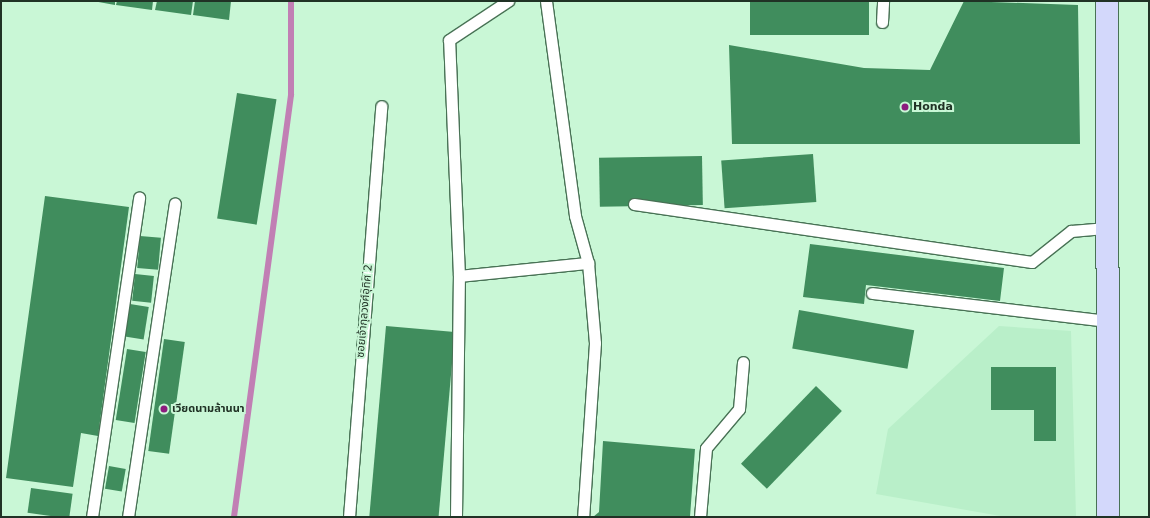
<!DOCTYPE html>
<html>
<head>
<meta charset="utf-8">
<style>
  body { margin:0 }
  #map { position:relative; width:1150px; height:518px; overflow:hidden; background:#c9f7d6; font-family:"DejaVu Sans","Noto Sans Thai",sans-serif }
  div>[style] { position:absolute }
  .built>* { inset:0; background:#b9efc9 }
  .stream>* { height:5.5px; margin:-2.75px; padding:0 2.75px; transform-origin:2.75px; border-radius:2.75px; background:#c17fb4 }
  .building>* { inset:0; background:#408d5d; transform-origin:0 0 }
  .roads { filter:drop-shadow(1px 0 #487255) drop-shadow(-1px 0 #487255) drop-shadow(0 1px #487255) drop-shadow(0 -1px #487255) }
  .service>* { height:11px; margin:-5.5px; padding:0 5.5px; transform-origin:5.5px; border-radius:5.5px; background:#fff }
  .secondary>* { height:22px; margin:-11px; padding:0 11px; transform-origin:11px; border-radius:11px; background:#d3d8fb }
  .dots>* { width:11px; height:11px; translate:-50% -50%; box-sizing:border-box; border:2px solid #c9f7d6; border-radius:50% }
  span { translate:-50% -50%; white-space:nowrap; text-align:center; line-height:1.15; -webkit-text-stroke:4px #c9f7d6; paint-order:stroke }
  .poi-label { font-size:11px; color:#203225; font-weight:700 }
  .left { translate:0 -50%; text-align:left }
  .street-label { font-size:11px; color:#203225 }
  .frame { position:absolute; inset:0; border:2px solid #203225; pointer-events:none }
</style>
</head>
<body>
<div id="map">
  <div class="built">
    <i style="clip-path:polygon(999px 326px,1071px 331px,1076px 517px,1006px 517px,876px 494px,888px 429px)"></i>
  </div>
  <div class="stream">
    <i style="left:234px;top:517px;width:426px;rotate:-82.3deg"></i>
    <i style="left:291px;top:95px;width:94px;rotate:-90deg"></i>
  </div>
  <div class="building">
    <i style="clip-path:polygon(93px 1px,115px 1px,115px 5px)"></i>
    <i style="clip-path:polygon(117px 1px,153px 1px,152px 10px,116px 5px)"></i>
    <i style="clip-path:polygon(157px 1px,193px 1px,191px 15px,155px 10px)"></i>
    <i style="clip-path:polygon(195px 1px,231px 1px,229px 20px,193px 15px)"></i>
    <i style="left:750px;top:1px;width:119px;height:34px"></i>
    <i style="clip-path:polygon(964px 1px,1078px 5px,1080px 144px,732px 144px,729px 45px,864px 68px,930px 70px)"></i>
    <i style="left:237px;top:93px;width:40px;height:127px;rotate:9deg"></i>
    <i style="left:813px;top:154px;width:48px;height:92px;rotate:86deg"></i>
    <i style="left:702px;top:156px;width:49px;height:103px;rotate:89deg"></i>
    <i style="clip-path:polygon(45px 196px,129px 207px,98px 436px,81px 433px,73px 487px,6px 478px)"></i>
    <i style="left:140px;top:236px;width:21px;height:32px;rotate:5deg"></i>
    <i style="clip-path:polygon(810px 244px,1004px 268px,1000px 301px,866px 285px,864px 304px,803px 297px)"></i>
    <i style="left:135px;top:274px;width:19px;height:27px;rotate:6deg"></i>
    <i style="left:130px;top:304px;width:19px;height:33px;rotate:9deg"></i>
    <i style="left:799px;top:310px;width:117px;height:39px;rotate:10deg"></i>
    <i style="left:386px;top:326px;width:69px;height:192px;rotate:5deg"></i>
    <i style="left:164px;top:339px;width:21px;height:113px;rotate:8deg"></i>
    <i style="left:127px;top:349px;width:19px;height:72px;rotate:9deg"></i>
    <i style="clip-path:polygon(991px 367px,1056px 367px,1056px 441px,1034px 441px,1034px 410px,991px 410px)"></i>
    <i style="left:816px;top:386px;width:36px;height:108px;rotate:44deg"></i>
    <i style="clip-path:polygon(603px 441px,695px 449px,690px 517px,593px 517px,599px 512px)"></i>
    <i style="left:109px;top:466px;width:17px;height:23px;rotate:10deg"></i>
    <i style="left:31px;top:488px;width:42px;height:25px;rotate:8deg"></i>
  </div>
  <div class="roads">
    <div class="service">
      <i style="left:546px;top:1px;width:217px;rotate:82.3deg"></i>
      <i style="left:575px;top:216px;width:49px;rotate:74.5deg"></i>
      <i style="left:588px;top:263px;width:80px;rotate:85deg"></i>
      <i style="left:595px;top:343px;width:174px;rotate:93.9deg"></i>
      <i style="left:882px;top:22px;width:21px;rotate:-87deg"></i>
      <i style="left:634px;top:204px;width:402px;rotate:8.3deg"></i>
      <i style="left:1032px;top:262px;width:50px;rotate:-38.5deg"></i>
      <i style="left:1071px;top:231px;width:36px;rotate:-5deg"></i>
      <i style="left:459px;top:276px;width:130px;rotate:-5.8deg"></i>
      <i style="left:872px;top:293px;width:238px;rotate:6.8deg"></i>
      <i style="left:92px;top:517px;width:323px;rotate:-81.6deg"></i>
      <i style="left:128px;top:517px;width:317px;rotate:-81.5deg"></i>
      <i style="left:349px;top:517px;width:412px;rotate:-85.5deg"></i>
      <i style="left:456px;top:517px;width:241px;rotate:-89.3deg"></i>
      <i style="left:459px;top:276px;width:236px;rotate:-92.4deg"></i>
      <i style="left:449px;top:40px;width:71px;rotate:-33.5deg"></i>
      <i style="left:700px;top:517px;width:69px;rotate:-85deg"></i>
      <i style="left:706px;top:448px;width:51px;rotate:-49.8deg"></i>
      <i style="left:739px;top:409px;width:47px;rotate:-85.1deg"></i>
    </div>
    <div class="secondary">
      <i style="left:1107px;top:1px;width:516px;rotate:89.89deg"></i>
    </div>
  </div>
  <div class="dots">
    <i style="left:905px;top:107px;background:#8c1c7e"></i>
    <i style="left:164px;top:409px;background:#8c1c7e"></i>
  </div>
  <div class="poi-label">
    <span class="left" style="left:913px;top:107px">Honda</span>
    <span class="left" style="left:172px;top:409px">เวียดนามล้านนา</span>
  </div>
  <div class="street-label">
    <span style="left:365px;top:311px;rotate:-85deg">ซอยเจ้ากุลวงศ์อุทิศ 2</span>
  </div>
  <div class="frame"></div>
</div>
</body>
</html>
